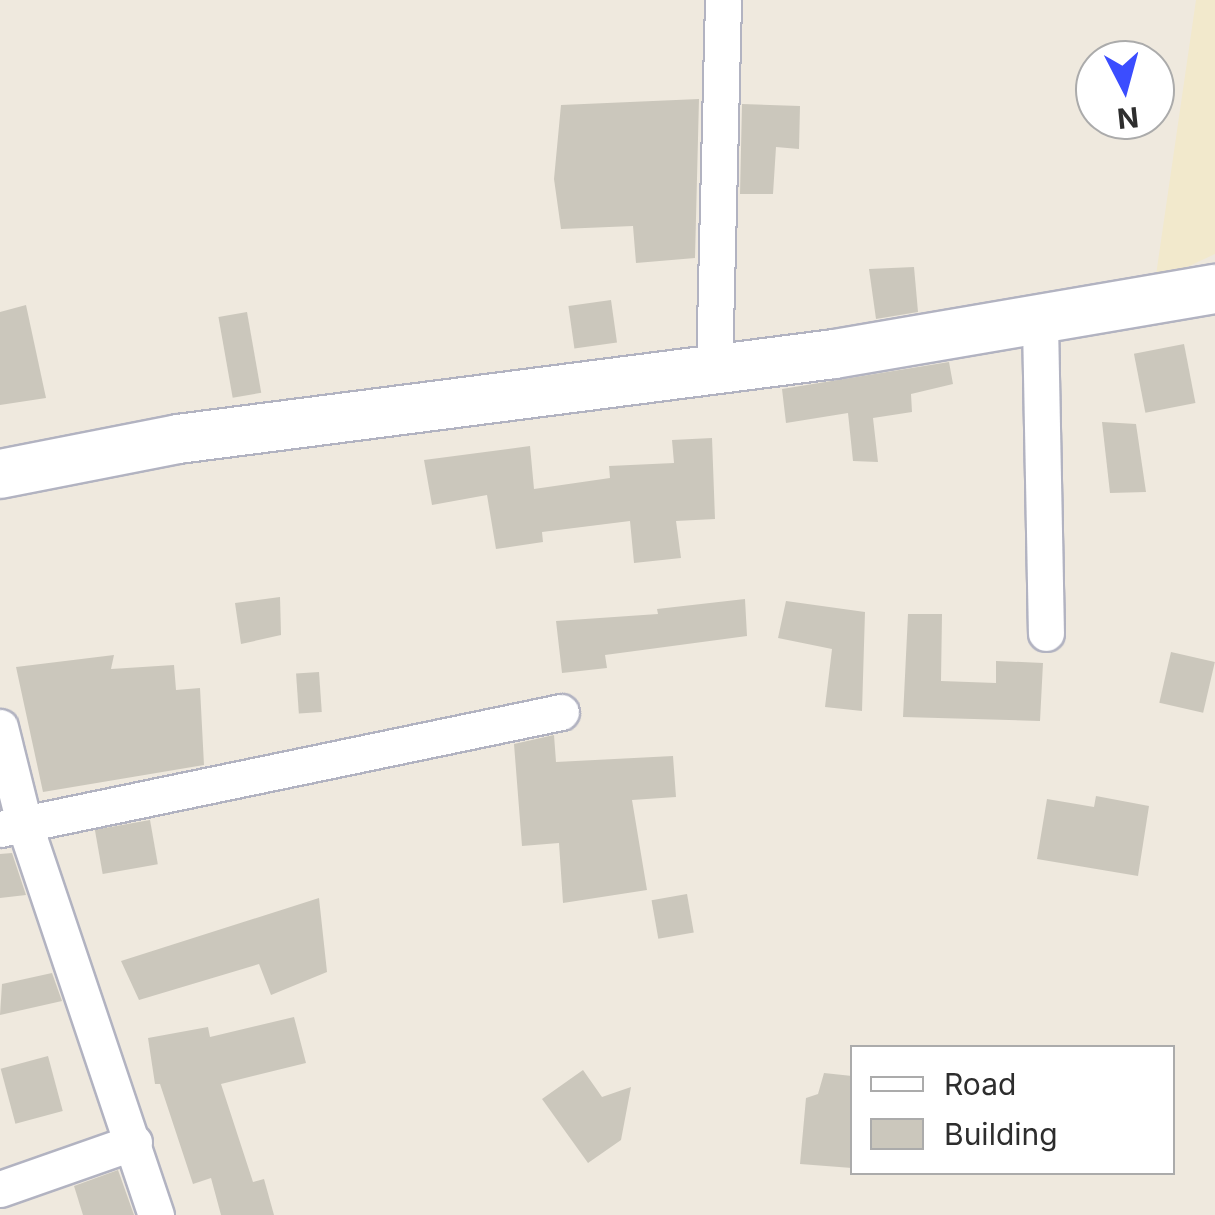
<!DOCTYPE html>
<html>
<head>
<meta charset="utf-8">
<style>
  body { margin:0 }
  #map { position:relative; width:1215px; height:1215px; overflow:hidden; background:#efe9de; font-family:Inter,sans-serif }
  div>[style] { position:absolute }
  .education>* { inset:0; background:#f2e9cc }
  .building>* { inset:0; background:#cbc7bc; transform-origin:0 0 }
  .roads { filter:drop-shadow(2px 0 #b2b3c1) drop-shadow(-2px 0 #b2b3c1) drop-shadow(0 2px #b2b3c1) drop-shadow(0 -2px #b2b3c1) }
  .street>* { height:35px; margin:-17.5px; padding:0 17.5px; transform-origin:17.5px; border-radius:17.5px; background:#fff }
  .secondary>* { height:48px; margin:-24px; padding:0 24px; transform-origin:24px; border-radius:24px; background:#fff }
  span { translate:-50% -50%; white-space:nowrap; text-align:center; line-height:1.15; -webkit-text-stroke:8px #fff; paint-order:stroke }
  .legend { position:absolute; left:850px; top:1045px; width:325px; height:130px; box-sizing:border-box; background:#fff; border:2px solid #ababab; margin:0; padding:12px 18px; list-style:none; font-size:30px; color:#2d2d2d }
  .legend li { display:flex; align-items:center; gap:20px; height:50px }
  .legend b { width:50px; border:2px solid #ababab }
  .north { position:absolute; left:1075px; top:40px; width:100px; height:100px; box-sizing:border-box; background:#fff; border:2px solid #ababab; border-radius:50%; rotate:174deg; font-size:28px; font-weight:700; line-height:40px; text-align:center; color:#2d2d2d }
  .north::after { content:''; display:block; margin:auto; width:35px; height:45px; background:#3b4dff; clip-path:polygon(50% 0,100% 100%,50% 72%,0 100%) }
</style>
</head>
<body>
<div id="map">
  <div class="education">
    <i style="clip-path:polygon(1196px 0,1215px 0,1215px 254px,1155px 282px)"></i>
  </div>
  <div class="building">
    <i style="clip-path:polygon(699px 99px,695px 258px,636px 263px,633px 226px,561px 229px,554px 179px,561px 105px)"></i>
    <i style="clip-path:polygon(742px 104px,800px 106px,799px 149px,776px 147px,773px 194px,740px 194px)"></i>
    <i style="clip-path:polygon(914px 267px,918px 312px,876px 319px,869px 269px)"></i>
    <i style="left:611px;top:300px;width:43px;height:43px;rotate:82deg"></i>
    <i style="clip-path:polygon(26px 305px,46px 398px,0 405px,0 312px)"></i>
    <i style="left:247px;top:312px;width:82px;height:29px;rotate:80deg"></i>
    <i style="left:1184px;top:344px;width:60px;height:51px;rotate:79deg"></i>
    <i style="clip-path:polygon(949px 362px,953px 384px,911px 394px,912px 412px,873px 418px,878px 462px,853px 461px,848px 413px,786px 423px,782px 389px)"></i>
    <i style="clip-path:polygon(1102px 422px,1136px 424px,1146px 492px,1110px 493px)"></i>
    <i style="clip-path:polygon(712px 438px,715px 519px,676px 521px,681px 558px,634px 563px,630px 521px,542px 532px,543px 542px,496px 549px,487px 495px,432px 505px,424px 460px,530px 446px,534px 489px,610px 478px,609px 466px,674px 463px,672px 440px)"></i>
    <i style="clip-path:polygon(280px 597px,281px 635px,241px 644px,235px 603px)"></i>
    <i style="clip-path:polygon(745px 599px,747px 636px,605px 655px,607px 668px,562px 673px,556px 621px,658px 614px,657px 609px)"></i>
    <i style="clip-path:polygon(786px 601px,865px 612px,862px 711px,825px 707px,832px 649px,778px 638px)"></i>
    <i style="clip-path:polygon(908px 614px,942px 614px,941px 681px,996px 683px,996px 661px,1043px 663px,1040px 721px,903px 717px)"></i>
    <i style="left:1171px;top:652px;width:45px;height:52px;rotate:13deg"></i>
    <i style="clip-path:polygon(114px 655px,111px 669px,174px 665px,176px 690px,200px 688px,204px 765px,43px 792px,16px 667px)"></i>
    <i style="left:319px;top:672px;width:40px;height:23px;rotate:86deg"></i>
    <i style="clip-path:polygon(554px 735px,556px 762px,673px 756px,676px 797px,632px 800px,647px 890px,563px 903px,559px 843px,522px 846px,514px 744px)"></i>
    <i style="clip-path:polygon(1096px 796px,1149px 806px,1138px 876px,1037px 859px,1047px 799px,1094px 807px)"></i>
    <i style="left:150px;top:820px;width:45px;height:56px;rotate:80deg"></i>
    <i style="clip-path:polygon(12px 853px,26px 895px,0 898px,0 854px)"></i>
    <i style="left:687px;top:894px;width:39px;height:36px;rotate:80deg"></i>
    <i style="clip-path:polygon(319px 898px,327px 972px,271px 995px,259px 964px,139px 1000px,121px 961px)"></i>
    <i style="clip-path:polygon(52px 973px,62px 1001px,0 1015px,2px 984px)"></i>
    <i style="clip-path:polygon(294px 1017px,306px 1063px,221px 1084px,253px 1182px,264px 1179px,274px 1215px,221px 1215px,211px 1178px,193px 1184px,160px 1084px,155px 1084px,148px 1038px,208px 1027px,210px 1037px)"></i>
    <i style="left:48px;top:1056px;width:57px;height:49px;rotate:75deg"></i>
    <i style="clip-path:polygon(583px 1070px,602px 1097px,631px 1087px,621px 1140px,588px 1163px,542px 1099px)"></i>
    <i style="clip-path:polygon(824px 1073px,852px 1076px,852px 1168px,800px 1164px,806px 1098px,818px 1094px)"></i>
    <i style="clip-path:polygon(118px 1170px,134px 1215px,83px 1215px,74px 1186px)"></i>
  </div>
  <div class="roads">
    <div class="street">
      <i style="left:1040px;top:323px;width:310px;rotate:88.9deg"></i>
      <i style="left:714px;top:369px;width:369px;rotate:-88.6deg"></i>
      <i style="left:0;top:727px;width:99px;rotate:76deg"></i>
      <i style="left:24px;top:823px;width:414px;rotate:71.4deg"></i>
      <i style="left:0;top:829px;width:573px;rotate:-11.78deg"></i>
      <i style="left:0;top:1189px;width:142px;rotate:-19.3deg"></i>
    </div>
    <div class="secondary">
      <i style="left:0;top:474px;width:181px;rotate:-11.1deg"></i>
      <i style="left:178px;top:439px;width:661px;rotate:-7.38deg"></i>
      <i style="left:834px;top:354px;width:387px;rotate:-9.7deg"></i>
    </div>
  </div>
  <ul class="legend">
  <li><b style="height:12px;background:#fff"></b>Road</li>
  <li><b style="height:28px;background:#cbc7bc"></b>Building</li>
  </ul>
  <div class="north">N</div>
</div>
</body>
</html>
